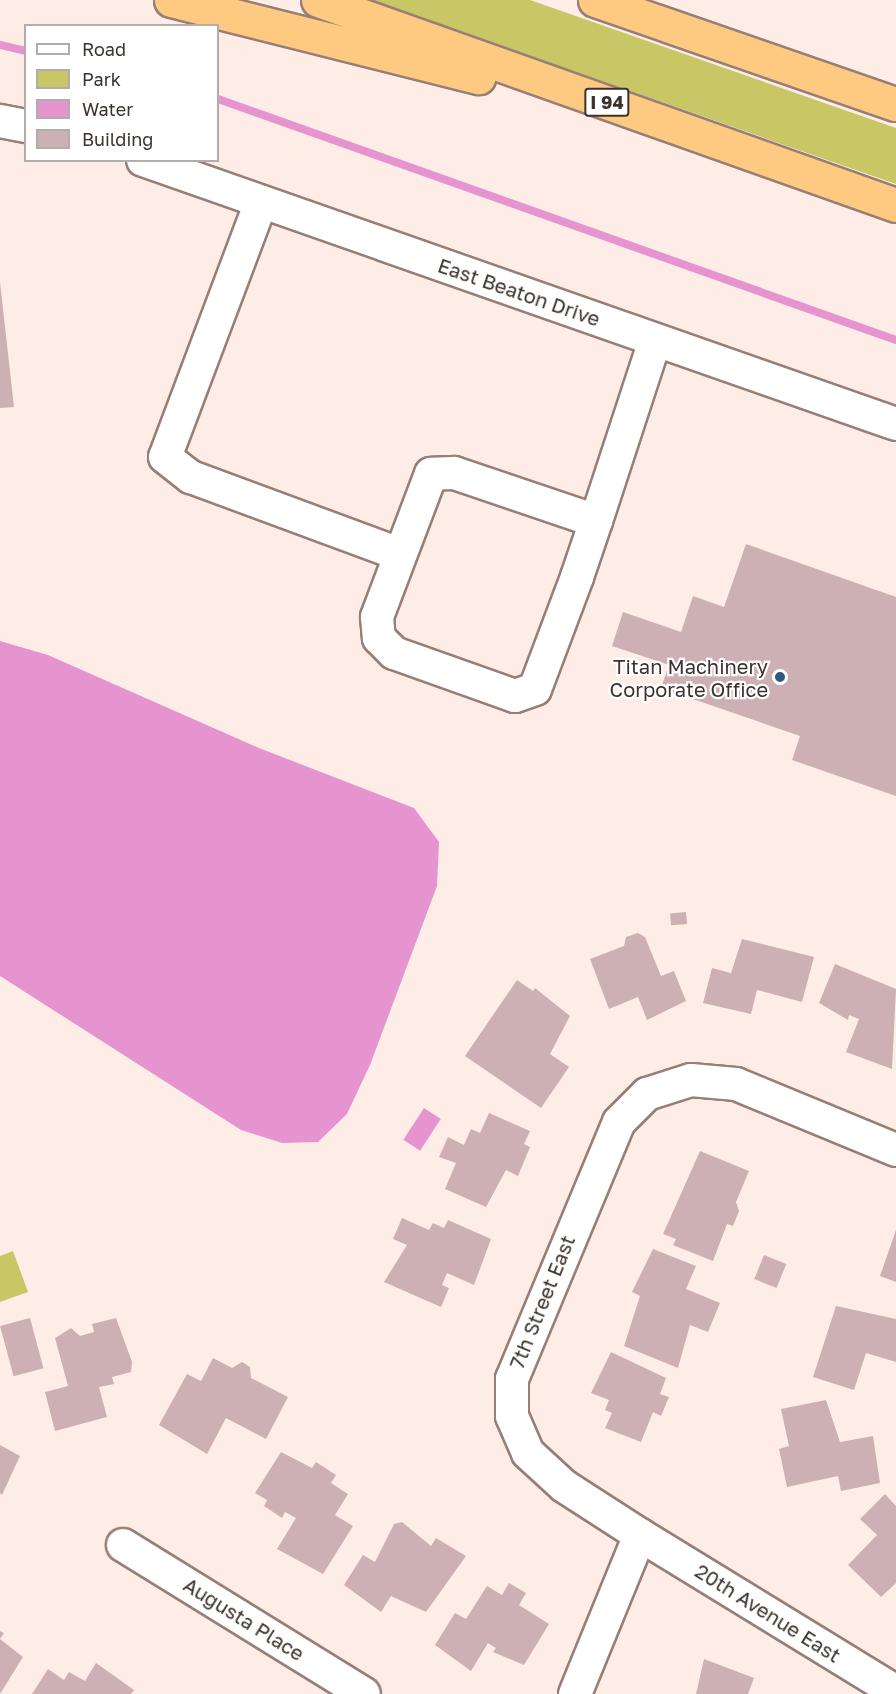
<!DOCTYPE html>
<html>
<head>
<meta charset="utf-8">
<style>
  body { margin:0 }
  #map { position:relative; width:896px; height:1694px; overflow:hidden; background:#feede7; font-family:"Golos Text",sans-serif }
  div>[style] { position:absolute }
  .green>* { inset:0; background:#c8c665 }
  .water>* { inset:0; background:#e594d0; transform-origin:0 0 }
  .stream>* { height:8px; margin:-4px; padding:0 4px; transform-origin:4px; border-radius:4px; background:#e594d0 }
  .building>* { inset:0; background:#ccb0b4; transform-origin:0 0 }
  .roads { filter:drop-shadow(2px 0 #977f76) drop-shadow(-2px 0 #977f76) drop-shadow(0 2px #977f76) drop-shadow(0 -2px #977f76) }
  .minor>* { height:32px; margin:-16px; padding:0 16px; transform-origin:16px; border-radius:16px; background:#fff }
  .highway>* { height:33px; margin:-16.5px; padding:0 16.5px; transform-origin:16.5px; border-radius:16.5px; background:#feca81 }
  .dots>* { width:16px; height:16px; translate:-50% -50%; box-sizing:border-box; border:3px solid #fff; border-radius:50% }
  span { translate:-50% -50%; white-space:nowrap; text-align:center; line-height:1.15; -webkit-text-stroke:4.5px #fff; paint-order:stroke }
  .shield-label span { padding:2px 4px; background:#fff; border:2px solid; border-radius:4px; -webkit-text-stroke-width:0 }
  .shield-label { font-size:18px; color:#3c322e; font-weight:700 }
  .street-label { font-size:20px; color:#3c322e }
  .poi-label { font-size:20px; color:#3c322e }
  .right { translate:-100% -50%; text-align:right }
  .legend { position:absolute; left:24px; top:24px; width:195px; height:138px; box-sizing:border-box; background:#fff; border:2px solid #b1adab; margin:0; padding:8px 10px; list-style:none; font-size:18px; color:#3c322e }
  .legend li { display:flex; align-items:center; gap:12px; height:30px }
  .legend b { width:30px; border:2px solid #b1adab }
</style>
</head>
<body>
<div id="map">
  <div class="green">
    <i style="clip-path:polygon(370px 0,530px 0,896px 128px,896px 184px)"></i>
    <i style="clip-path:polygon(13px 1251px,28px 1292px,0 1302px,0 1256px)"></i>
  </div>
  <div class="water">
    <i style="clip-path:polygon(0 641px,48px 655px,259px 748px,414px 808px,439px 842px,437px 886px,370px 1065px,347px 1114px,318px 1142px,282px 1143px,241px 1130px,0 976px)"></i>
    <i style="left:424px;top:1108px;width:20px;height:38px;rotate:33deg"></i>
  </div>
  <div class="stream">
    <i style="left:0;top:45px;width:27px;rotate:13deg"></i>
    <i style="left:218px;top:99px;width:720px;rotate:19.57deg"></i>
  </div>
  <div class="building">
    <i style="clip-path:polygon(0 282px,14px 407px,0 408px)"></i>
    <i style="clip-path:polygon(746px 544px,896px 597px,896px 796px,792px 760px,800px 736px,661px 688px,669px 665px,612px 646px,623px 612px,681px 632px,693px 596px,724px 607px)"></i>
    <i style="left:686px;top:912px;width:12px;height:16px;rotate:85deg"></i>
    <i style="clip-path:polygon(638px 933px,645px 937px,661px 976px,674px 971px,686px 1001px,647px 1020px,638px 997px,609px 1009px,590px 959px,624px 946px,626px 937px)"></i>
    <i style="clip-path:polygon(742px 939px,814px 957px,802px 1002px,757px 990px,751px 1014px,703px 1003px,712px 968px,731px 973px)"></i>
    <i style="clip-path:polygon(835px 964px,896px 989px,892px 1069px,846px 1052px,859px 1019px,849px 1015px,848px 1020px,819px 1003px)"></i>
    <i style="clip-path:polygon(517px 980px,533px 991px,535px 988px,570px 1016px,550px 1054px,569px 1067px,541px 1108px,465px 1056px)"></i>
    <i style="clip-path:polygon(489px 1113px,530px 1131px,524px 1144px,530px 1147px,518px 1176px,506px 1170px,486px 1207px,445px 1189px,456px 1163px,439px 1157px,448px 1137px,464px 1145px,471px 1129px,480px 1133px)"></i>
    <i style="clip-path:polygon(700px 1151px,749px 1171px,736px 1202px,739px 1211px,733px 1226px,727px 1224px,713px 1261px,673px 1245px,676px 1239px,663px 1234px)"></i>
    <i style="clip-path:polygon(402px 1218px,429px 1230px,433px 1223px,444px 1228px,448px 1220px,491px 1239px,474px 1285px,447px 1273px,442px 1285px,449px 1288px,441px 1307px,384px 1282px,407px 1245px,393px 1239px)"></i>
    <i style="clip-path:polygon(896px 1230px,896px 1282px,880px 1276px)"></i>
    <i style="clip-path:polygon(653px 1249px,696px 1266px,686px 1289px,720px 1303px,708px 1332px,690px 1325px,678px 1368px,624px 1346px,640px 1296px,632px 1292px)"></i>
    <i style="left:764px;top:1255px;width:24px;height:26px;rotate:22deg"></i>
    <i style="clip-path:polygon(836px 1306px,896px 1319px,896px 1362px,866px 1353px,854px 1390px,813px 1377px)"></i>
    <i style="left:30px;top:1318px;width:52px;height:31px;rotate:75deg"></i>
    <i style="clip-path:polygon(116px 1318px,132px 1362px,131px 1372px,112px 1377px,114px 1384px,99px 1387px,107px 1417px,55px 1431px,45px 1392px,68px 1386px,55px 1338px,71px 1328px,80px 1336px,94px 1332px,92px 1324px)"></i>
    <i style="clip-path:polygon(611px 1352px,666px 1378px,660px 1394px,669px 1397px,661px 1416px,653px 1412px,641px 1442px,605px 1428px,612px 1413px,605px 1410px,609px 1400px,591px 1393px)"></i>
    <i style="clip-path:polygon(213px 1358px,232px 1368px,242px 1362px,250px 1367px,251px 1378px,288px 1397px,266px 1439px,226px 1418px,207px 1454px,159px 1425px,187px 1374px,201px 1381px)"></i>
    <i style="clip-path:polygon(826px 1400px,840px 1442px,873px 1436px,880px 1483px,841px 1491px,838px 1476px,787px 1487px,779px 1449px,789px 1446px,781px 1409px)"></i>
    <i style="clip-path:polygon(0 1445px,20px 1456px,2px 1495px,0 1493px)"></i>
    <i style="clip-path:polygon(281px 1452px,312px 1468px,316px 1462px,336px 1475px,331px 1483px,348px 1494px,335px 1515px,353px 1526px,323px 1574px,277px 1549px,296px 1518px,285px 1512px,282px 1518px,264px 1506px,267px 1500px,255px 1493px)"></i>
    <i style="clip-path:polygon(885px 1494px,896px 1506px,896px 1583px,881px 1597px,848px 1565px,877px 1535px,860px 1519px)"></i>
    <i style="clip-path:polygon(402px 1522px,431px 1546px,436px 1538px,466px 1556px,426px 1612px,391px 1596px,381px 1612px,344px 1585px,363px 1555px,375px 1562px,394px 1524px)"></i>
    <i style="clip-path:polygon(509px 1583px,526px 1593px,519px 1605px,549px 1624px,524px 1665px,493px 1652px,496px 1648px,488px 1643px,471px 1671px,435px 1645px,455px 1613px,466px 1619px,487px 1586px,502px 1595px)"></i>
    <i style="clip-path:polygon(0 1631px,4px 1633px,0 1639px,23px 1657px,0 1694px)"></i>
    <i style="clip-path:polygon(704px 1659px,754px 1678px,748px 1694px,696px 1694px)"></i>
    <i style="clip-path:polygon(96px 1663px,134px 1690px,131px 1694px,32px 1694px,48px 1669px,64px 1680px,69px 1672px,85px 1681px)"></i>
  </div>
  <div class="roads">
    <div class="minor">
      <i style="left:0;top:121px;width:26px;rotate:11deg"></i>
      <i style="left:143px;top:160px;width:798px;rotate:19.32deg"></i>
      <i style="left:261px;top:202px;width:272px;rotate:110.6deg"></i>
      <i style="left:165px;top:457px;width:33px;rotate:38deg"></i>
      <i style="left:191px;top:477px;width:222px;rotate:20.3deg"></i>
      <i style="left:596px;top:521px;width:150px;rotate:-161.3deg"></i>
      <i style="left:454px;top:473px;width:23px;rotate:178deg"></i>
      <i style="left:431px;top:474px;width:153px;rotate:110.7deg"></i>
      <i style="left:377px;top:617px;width:21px;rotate:85deg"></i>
      <i style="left:379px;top:638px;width:21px;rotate:45deg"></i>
      <i style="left:394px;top:653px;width:128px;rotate:19.6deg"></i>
      <i style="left:515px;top:696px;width:21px;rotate:-19deg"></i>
      <i style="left:535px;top:689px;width:120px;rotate:-69.4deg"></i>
      <i style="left:577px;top:577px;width:59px;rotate:-71.3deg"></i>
      <i style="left:596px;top:521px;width:190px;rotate:-71.9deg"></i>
      <i style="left:640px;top:1535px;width:300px;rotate:31.5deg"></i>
      <i style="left:123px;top:1545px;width:283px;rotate:31.7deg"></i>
      <i style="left:575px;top:1694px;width:172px;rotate:-67.8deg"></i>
      <i style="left:640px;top:1535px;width:90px;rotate:-147.2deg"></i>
      <i style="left:564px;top:1486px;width:49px;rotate:-137.5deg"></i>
      <i style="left:528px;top:1453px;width:40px;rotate:-113.4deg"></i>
      <i style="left:512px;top:1416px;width:37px;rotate:-90deg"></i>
      <i style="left:512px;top:1379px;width:278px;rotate:-67.4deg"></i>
      <i style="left:619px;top:1122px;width:40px;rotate:-45deg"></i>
      <i style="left:647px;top:1094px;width:46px;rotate:-17.7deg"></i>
      <i style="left:691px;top:1080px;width:45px;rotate:5.1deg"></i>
      <i style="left:736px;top:1084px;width:173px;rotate:22.4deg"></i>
    </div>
    <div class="highway">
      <i style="left:171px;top:0;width:317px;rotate:14.1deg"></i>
      <i style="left:318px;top:0;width:613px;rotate:19.53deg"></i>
      <i style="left:595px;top:0;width:318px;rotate:19.1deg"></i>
    </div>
  </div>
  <div class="dots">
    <i style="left:780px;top:677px;background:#2a5b79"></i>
  </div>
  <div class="shield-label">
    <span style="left:607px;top:102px">I 94</span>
  </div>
  <div class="street-label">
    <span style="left:519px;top:292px;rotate:19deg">East Beaton Drive</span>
    <span style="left:542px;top:1302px;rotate:-68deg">7th Street East</span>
    <span style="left:768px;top:1613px;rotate:32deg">20th Avenue East</span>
    <span style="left:244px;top:1619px;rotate:32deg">Augusta Place</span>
  </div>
  <div class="poi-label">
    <span class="right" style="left:768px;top:678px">Titan Machinery<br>Corporate Office</span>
  </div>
  <ul class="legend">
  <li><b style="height:8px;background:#fff"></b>Road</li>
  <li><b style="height:16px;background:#c8c665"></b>Park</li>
  <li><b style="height:16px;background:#e594d0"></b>Water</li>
  <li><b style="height:16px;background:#ccb0b4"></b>Building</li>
  </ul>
</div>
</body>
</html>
